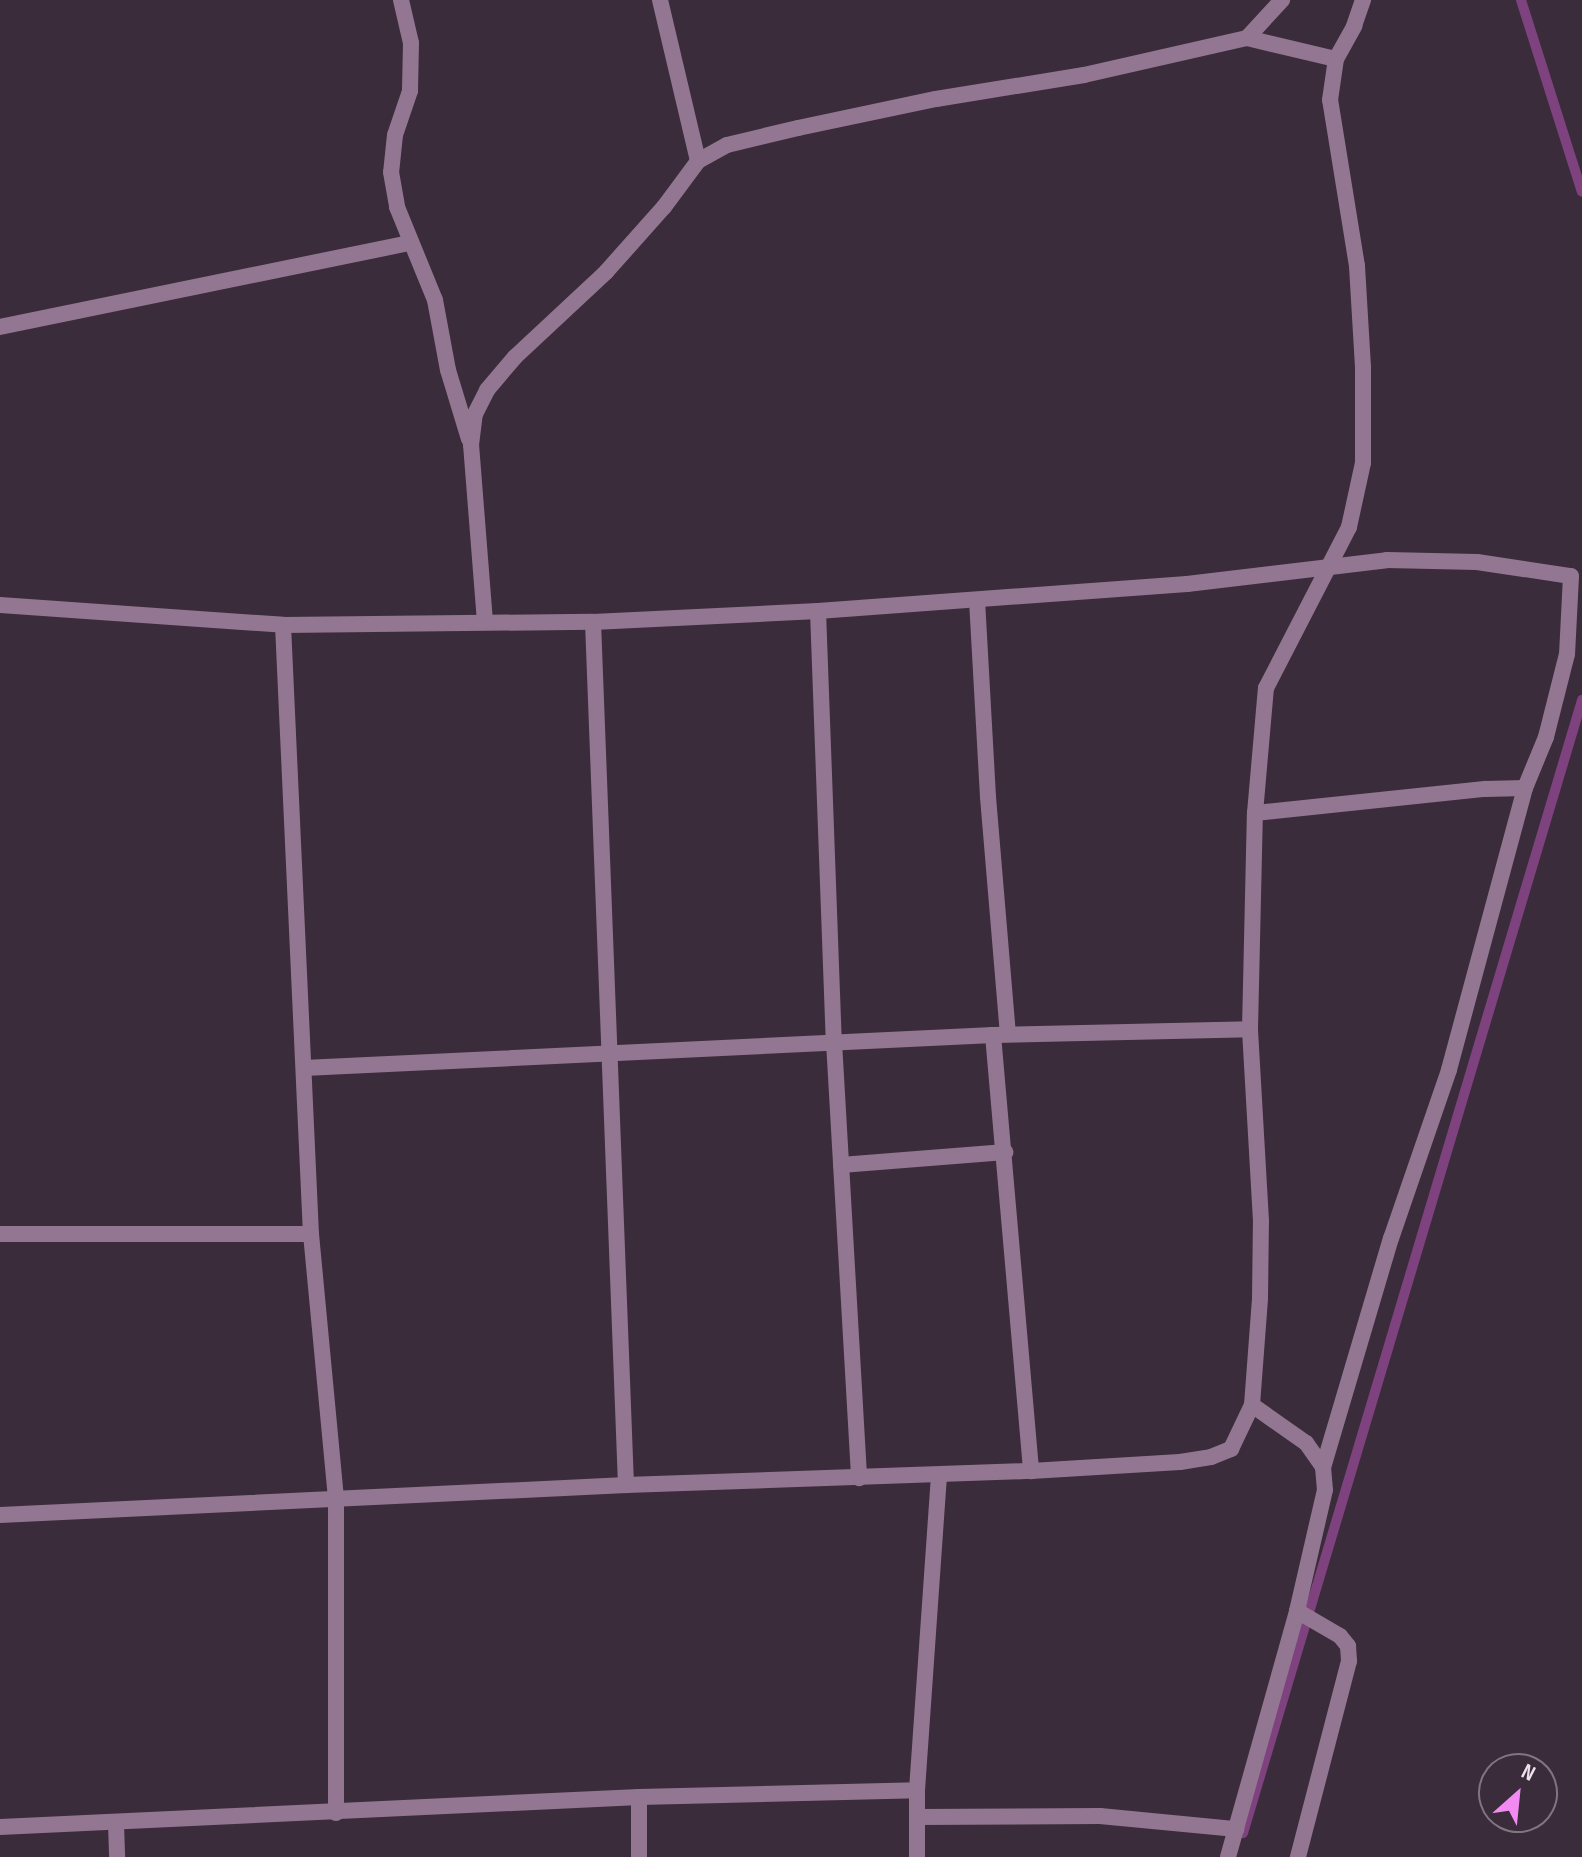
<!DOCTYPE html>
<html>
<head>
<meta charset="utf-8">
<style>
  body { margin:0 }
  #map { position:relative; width:1582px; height:1857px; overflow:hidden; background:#3b2c3b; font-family:"Sofia Sans Condensed",sans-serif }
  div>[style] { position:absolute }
  .stream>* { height:10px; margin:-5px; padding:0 5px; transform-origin:5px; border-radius:5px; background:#7e427e }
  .street>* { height:16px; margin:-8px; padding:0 8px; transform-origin:8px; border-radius:8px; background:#937792 }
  span { translate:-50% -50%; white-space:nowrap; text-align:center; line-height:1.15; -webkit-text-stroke:7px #3b2c3b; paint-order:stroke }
  .north { position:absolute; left:1478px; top:1753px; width:80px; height:80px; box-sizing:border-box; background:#3b2c3b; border:2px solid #827582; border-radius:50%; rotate:27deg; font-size:22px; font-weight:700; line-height:32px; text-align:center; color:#ece2ec }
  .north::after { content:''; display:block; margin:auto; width:28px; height:36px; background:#f28af2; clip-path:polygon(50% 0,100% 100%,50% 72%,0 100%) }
</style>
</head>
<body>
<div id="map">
  <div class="stream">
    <i style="left:1521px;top:0;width:201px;rotate:72.4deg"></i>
    <i style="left:1243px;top:1833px;width:1183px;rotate:-73.34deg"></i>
  </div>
  <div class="street">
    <i style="left:401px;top:0;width:44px;rotate:76.9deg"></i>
    <i style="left:411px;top:43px;width:48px;rotate:91.2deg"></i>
    <i style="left:410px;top:91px;width:46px;rotate:108.8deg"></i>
    <i style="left:395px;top:135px;width:37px;rotate:96deg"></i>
    <i style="left:391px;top:172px;width:36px;rotate:80deg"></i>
    <i style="left:397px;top:207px;width:100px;rotate:67.8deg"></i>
    <i style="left:435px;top:300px;width:71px;rotate:79.5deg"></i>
    <i style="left:448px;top:370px;width:72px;rotate:73.1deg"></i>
    <i style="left:660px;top:0;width:165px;rotate:76.7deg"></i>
    <i style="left:1247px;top:38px;width:52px;rotate:-47.4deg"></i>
    <i style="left:0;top:327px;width:419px;rotate:-11.6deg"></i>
    <i style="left:977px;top:600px;width:197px;rotate:86.8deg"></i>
    <i style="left:988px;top:797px;width:238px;rotate:85.2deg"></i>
    <i style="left:0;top:605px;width:284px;rotate:4deg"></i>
    <i style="left:283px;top:625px;width:310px;rotate:-0.6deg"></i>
    <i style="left:593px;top:622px;width:225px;rotate:-2.8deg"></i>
    <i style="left:818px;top:611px;width:370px;rotate:-4.2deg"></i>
    <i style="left:1187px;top:584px;width:201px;rotate:-6.8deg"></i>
    <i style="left:1387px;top:560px;width:90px;rotate:1.3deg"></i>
    <i style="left:1477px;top:562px;width:95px;rotate:8.5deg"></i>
    <i style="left:1571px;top:576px;width:78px;rotate:92.9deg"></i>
    <i style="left:1567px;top:654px;width:86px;rotate:104.2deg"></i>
    <i style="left:1546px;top:737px;width:55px;rotate:112.4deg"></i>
    <i style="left:818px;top:611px;width:431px;rotate:87.9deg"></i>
    <i style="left:834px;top:1042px;width:437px;rotate:86.7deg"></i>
    <i style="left:485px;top:622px;width:178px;rotate:-94.5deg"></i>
    <i style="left:471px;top:445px;width:31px;rotate:-83deg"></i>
    <i style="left:475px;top:414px;width:27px;rotate:-63deg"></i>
    <i style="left:487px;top:390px;width:43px;rotate:-49.7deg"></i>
    <i style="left:515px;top:357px;width:125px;rotate:-43deg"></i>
    <i style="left:606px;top:272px;width:87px;rotate:-48.3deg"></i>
    <i style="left:664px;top:207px;width:57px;rotate:-53.5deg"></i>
    <i style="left:698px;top:161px;width:33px;rotate:-29deg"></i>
    <i style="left:727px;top:145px;width:73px;rotate:-13.5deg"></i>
    <i style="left:798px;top:128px;width:141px;rotate:-11.9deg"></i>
    <i style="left:936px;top:99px;width:150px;rotate:-9.2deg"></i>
    <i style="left:1084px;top:75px;width:167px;rotate:-12.8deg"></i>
    <i style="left:1247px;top:38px;width:91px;rotate:13.3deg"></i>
    <i style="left:593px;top:622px;width:864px;rotate:87.81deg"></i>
    <i style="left:283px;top:625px;width:610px;rotate:87.37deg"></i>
    <i style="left:311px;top:1234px;width:266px;rotate:84.6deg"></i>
    <i style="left:336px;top:1499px;width:314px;rotate:90deg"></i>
    <i style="left:1255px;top:813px;width:231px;rotate:-6deg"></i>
    <i style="left:1485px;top:789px;width:40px;rotate:-1.4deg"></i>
    <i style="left:1525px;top:788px;width:292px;rotate:105.1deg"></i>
    <i style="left:1449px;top:1070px;width:178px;rotate:109deg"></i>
    <i style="left:1391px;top:1238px;width:239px;rotate:106.5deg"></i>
    <i style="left:993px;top:1035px;width:438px;rotate:85deg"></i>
    <i style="left:304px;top:1068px;width:690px;rotate:-2.74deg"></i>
    <i style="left:993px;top:1035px;width:257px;rotate:-1.3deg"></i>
    <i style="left:841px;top:1165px;width:165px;rotate:-4.5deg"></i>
    <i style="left:0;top:1234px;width:311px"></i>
    <i style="left:0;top:1515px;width:627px;rotate:-2.74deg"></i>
    <i style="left:626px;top:1485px;width:405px;rotate:-2deg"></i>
    <i style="left:1031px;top:1471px;width:149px;rotate:-3.5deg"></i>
    <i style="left:1180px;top:1462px;width:31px;rotate:-9deg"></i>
    <i style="left:1211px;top:1457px;width:22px;rotate:-22deg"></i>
    <i style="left:1231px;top:1449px;width:49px;rotate:-64.5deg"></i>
    <i style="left:1252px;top:1405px;width:107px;rotate:-85.7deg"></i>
    <i style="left:1260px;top:1298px;width:77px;rotate:-89.3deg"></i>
    <i style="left:1261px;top:1221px;width:192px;rotate:-93.3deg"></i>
    <i style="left:1250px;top:1029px;width:216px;rotate:-88.7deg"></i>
    <i style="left:1255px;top:813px;width:125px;rotate:-85deg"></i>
    <i style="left:1266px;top:688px;width:181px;rotate:-62.7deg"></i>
    <i style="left:1349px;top:527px;width:66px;rotate:-77.7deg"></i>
    <i style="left:1363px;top:463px;width:96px;rotate:-90deg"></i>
    <i style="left:1363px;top:367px;width:101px;rotate:-93.4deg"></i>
    <i style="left:1357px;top:266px;width:168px;rotate:-99.2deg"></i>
    <i style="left:1330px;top:100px;width:41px;rotate:-81.7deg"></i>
    <i style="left:1336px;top:59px;width:38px;rotate:-61deg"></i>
    <i style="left:1354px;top:26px;width:28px;rotate:-71deg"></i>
    <i style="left:1297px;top:1611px;width:50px;rotate:30.2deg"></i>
    <i style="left:1340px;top:1636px;width:13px;rotate:51deg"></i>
    <i style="left:1348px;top:1646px;width:15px;rotate:86deg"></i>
    <i style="left:1349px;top:1661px;width:203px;rotate:104.6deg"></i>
    <i style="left:639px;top:1797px;width:60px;rotate:90deg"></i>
    <i style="left:917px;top:1817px;width:183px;rotate:-0.3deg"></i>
    <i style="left:1100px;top:1816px;width:137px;rotate:5.5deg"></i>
    <i style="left:116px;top:1824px;width:33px;rotate:88deg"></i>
    <i style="left:0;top:1827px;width:640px;rotate:-2.69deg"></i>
    <i style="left:639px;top:1797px;width:278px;rotate:-1.4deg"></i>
    <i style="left:917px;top:1857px;width:67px;rotate:-90deg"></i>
    <i style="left:917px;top:1790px;width:316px;rotate:-86deg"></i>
    <i style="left:1228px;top:1857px;width:255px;rotate:-74.3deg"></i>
    <i style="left:1297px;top:1611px;width:124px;rotate:-77deg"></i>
    <i style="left:1325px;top:1490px;width:23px;rotate:-95deg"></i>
    <i style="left:1323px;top:1467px;width:29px;rotate:-125deg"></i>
    <i style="left:1306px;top:1443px;width:66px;rotate:-144.9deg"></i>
  </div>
  <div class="north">N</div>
</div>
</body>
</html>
